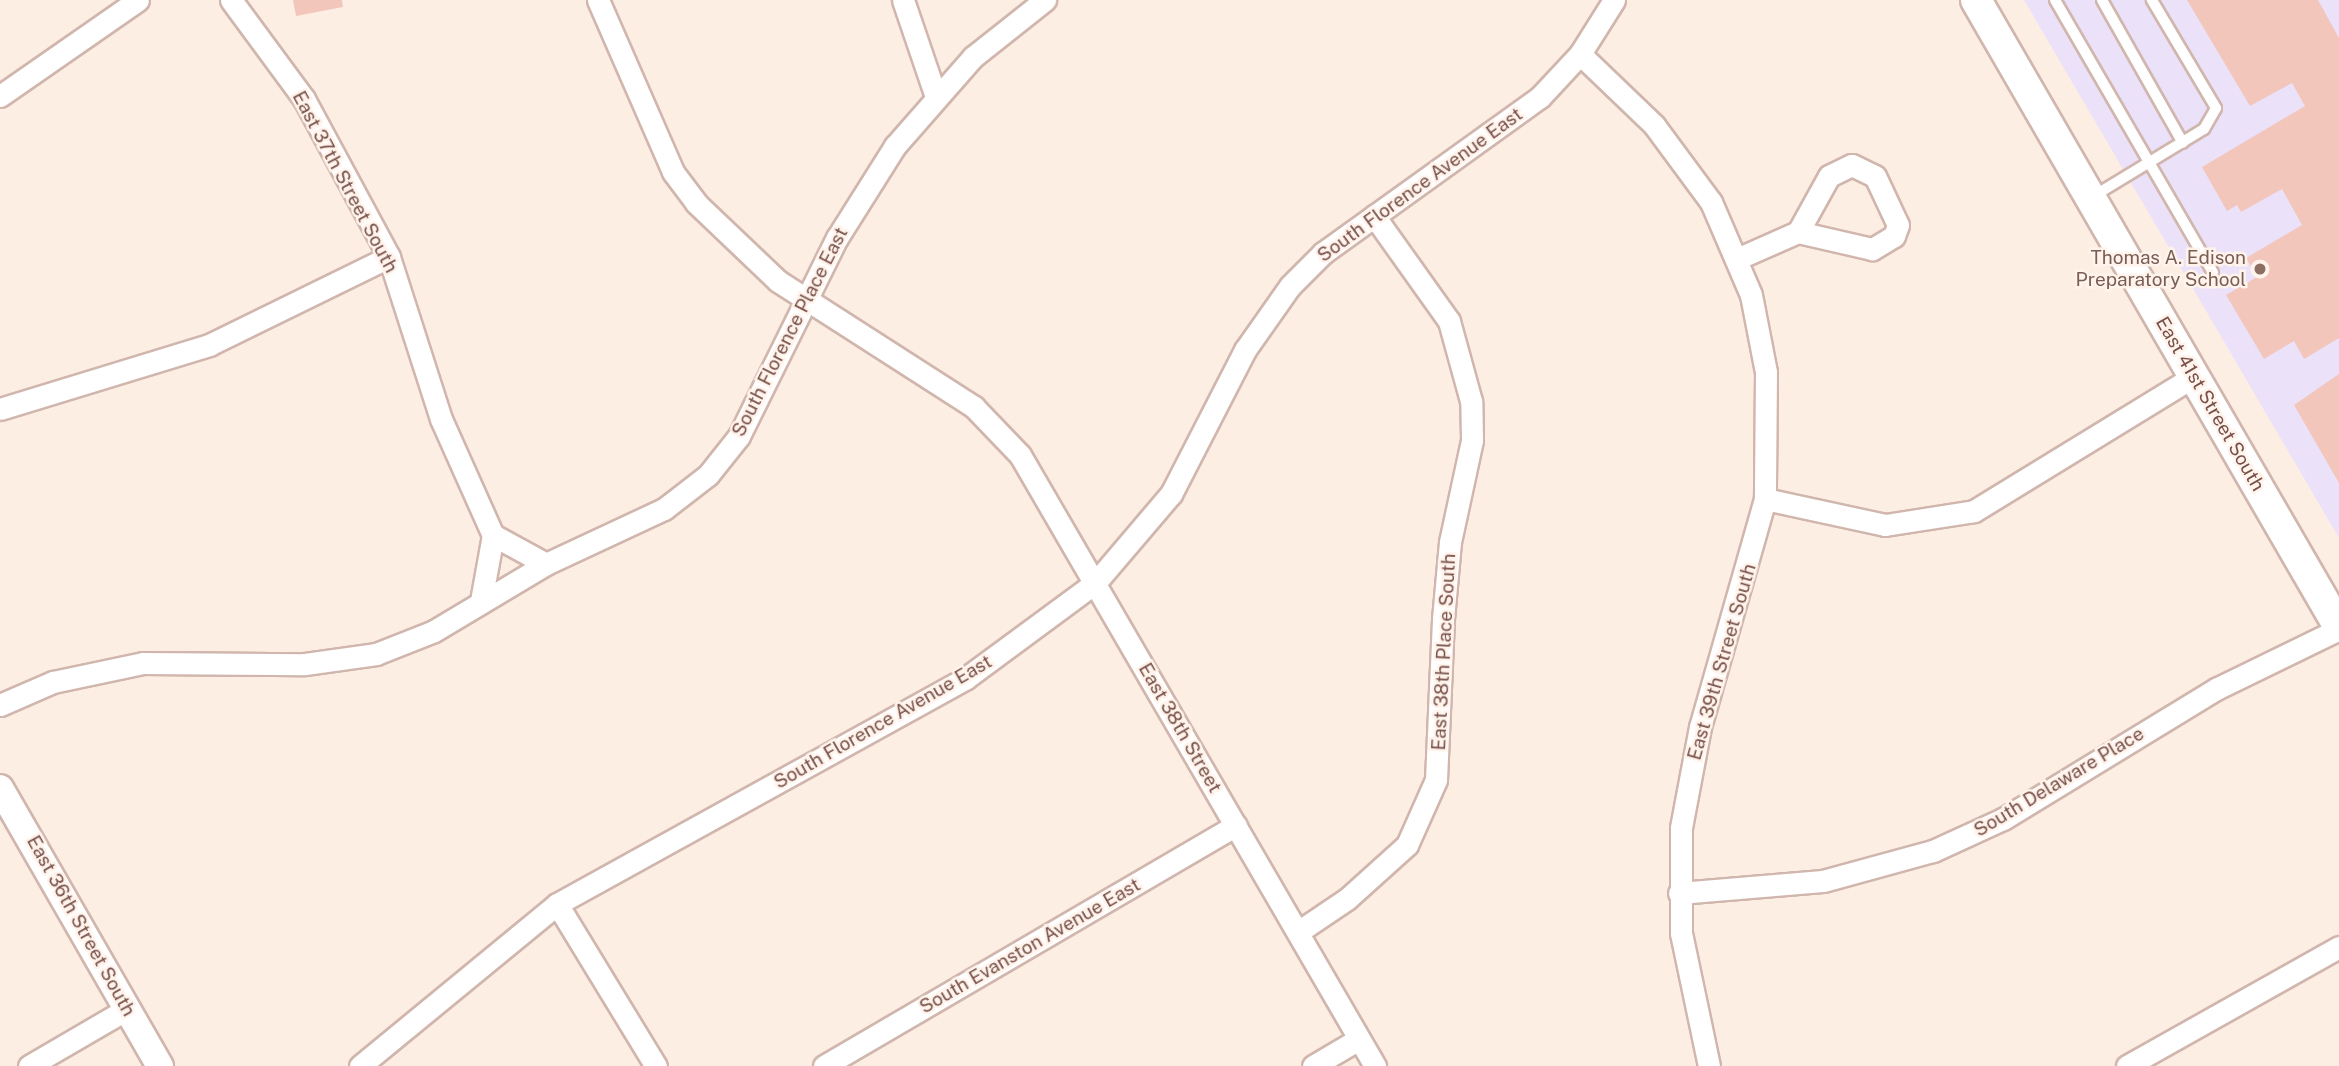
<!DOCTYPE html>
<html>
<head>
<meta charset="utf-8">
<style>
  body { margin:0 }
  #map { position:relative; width:2339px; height:1066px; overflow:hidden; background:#fdeee4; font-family:"Public Sans",sans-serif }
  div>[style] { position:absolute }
  .education>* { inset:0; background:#ebe1f9 }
  .building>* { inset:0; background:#f2c6bb }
  .roads { filter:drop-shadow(2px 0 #d0b6ad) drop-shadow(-2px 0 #d0b6ad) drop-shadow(0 2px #d0b6ad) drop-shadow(0 -2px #d0b6ad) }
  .service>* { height:10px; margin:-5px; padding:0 5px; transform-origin:5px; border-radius:5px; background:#fff }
  .minor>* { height:21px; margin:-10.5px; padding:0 10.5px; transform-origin:10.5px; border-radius:10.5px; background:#fff }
  .tertiary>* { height:26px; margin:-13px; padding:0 13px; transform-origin:13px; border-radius:13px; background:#fff }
  .secondary>* { height:30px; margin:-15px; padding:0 15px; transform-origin:15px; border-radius:15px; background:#fff }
  .dots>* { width:19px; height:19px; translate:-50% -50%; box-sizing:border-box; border:4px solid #fff3eb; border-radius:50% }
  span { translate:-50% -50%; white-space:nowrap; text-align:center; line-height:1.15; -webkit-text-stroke:5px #fff3eb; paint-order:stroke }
  .street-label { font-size:19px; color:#765049 }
  .education-label { font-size:19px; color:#785e54 }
  .right { translate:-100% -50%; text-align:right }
</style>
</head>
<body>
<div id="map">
  <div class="education">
    <i style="clip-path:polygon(2024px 0,2339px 0,2339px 538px)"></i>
  </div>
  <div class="building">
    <i style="clip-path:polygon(293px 0,342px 0,343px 7px,296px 16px)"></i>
    <i style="clip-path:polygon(2187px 0,2318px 0,2339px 38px,2339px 338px,2304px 359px,2294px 341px,2264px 359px,2226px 295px,2257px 277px,2246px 258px,2302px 225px,2282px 189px,2241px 212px,2237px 205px,2227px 211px,2202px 167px,2305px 106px,2292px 83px,2250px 106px)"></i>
    <i style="clip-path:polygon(2339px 374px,2339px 483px,2294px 405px)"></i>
  </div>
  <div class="roads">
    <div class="service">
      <i style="left:2055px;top:0;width:315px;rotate:59.9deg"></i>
      <i style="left:2102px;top:0;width:164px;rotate:60.5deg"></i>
      <i style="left:2092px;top:197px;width:131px;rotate:-31.3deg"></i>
      <i style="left:2204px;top:129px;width:24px;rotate:-60deg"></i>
      <i style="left:2216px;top:108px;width:126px;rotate:-120.7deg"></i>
    </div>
    <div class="minor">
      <i style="left:231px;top:0;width:123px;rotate:53.6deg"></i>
      <i style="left:304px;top:99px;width:179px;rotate:61.7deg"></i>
      <i style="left:389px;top:257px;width:170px;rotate:72.2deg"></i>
      <i style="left:441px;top:419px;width:127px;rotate:65.9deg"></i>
      <i style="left:493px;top:535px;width:67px;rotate:100.3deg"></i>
      <i style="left:598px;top:0;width:188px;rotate:66.4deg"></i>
      <i style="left:673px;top:172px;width:39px;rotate:53deg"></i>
      <i style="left:696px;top:203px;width:113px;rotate:43.6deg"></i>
      <i style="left:778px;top:281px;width:233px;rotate:32.7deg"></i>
      <i style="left:974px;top:407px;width:66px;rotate:46.2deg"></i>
      <i style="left:1020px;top:455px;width:707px;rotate:59.84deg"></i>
      <i style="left:903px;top:0;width:99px;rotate:71.2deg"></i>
      <i style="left:1580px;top:54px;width:103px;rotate:43.8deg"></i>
      <i style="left:1654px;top:125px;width:96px;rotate:53.5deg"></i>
      <i style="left:1711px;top:202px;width:101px;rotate:66.7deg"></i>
      <i style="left:1751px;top:295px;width:78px;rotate:79deg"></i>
      <i style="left:1766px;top:372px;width:127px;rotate:90.5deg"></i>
      <i style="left:1765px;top:499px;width:237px;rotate:105.9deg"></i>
      <i style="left:1700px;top:727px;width:103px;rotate:100.7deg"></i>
      <i style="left:1681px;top:828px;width:105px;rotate:90deg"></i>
      <i style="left:1681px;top:933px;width:136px;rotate:78.1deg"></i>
      <i style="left:0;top:96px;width:168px;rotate:-34.8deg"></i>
      <i style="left:1739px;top:258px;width:64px;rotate:-23.8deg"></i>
      <i style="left:1798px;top:232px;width:64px;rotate:-61deg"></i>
      <i style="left:1829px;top:176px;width:25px;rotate:-26deg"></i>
      <i style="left:1852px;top:165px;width:25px;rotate:26deg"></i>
      <i style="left:1875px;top:176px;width:54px;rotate:64.9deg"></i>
      <i style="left:1898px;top:225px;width:12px;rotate:110deg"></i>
      <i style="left:1894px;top:236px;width:26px;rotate:149deg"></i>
      <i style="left:1872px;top:249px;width:76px;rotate:-167.1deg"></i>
      <i style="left:0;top:409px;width:219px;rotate:-17deg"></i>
      <i style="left:209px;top:345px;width:200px;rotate:-26.1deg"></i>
      <i style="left:1765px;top:499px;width:123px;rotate:12.2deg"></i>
      <i style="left:1885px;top:525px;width:90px;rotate:-8.9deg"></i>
      <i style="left:1974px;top:511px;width:258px;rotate:-31.5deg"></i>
      <i style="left:493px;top:535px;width:60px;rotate:28.7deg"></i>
      <i style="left:0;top:705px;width:58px;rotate:-23.5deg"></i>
      <i style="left:53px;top:682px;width:92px;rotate:-11.9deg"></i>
      <i style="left:143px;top:663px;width:162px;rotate:0.4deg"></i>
      <i style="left:305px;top:664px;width:72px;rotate:-8deg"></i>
      <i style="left:376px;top:654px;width:62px;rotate:-21.6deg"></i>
      <i style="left:434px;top:631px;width:131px;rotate:-30.9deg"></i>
      <i style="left:546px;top:564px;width:130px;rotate:-25deg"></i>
      <i style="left:664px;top:509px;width:56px;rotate:-37.7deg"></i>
      <i style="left:708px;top:475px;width:50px;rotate:-51.5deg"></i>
      <i style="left:739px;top:436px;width:221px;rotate:-63.7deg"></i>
      <i style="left:837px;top:238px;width:109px;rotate:-57.8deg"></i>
      <i style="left:895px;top:146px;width:118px;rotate:-48.8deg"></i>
      <i style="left:973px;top:57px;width:92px;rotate:-38.4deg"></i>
      <i style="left:1679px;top:893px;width:144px;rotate:-4.8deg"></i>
      <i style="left:1823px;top:881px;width:114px;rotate:-15.3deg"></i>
      <i style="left:1933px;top:851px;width:77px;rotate:-24.6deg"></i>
      <i style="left:2003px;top:819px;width:250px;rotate:-31.4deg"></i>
      <i style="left:2216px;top:689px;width:137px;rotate:-26deg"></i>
      <i style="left:557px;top:904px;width:190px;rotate:58.6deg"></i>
      <i style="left:1298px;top:932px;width:59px;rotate:-34deg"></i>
      <i style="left:1347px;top:899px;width:81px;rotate:-42deg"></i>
      <i style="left:1407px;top:845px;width:71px;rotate:-66deg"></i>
      <i style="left:1436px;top:780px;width:161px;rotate:-87.5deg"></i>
      <i style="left:1443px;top:619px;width:77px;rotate:-84.8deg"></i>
      <i style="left:1450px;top:542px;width:104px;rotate:-77.8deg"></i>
      <i style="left:1472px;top:440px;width:39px;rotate:-91deg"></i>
      <i style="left:1471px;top:401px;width:83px;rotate:-105.4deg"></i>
      <i style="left:1449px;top:321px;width:129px;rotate:-125.5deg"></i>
      <i style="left:29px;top:1066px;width:113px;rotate:-30.2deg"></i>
      <i style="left:360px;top:1066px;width:255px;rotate:-39.4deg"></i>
      <i style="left:557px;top:904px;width:467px;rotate:-28.9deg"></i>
      <i style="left:966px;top:678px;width:162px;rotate:-36.4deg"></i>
      <i style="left:1096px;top:582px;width:116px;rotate:-49.6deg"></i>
      <i style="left:1171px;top:494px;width:162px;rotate:-62.8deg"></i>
      <i style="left:1245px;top:350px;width:78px;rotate:-54.9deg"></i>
      <i style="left:1290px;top:286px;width:47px;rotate:-45deg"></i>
      <i style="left:1323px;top:253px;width:267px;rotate:-35.7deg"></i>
      <i style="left:1540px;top:97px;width:59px;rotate:-47.1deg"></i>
      <i style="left:1580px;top:54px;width:64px;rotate:-57.8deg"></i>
      <i style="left:824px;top:1066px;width:477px;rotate:-30.3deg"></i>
      <i style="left:1313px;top:1066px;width:53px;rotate:-30.4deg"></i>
      <i style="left:2127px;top:1066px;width:243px;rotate:-29.3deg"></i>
    </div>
    <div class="tertiary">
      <i style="left:0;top:788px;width:321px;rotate:60.1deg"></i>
    </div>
    <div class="secondary">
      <i style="left:1976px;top:0;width:724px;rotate:59.93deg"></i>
    </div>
  </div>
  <div class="dots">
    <i style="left:2260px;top:269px;background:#8d6e63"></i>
  </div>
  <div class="street-label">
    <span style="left:345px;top:182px;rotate:62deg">East 37th Street South</span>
    <span style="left:1420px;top:185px;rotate:-36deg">South Florence Avenue East</span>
    <span style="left:790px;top:332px;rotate:-63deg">South Florence Place East</span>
    <span style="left:2210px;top:404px;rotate:60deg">East 41st Street South</span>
    <span style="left:1444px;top:652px;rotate:-87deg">East 38th Place South</span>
    <span style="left:1722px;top:662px;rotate:-74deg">East 39th Street South</span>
    <span style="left:883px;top:722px;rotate:-30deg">South Florence Avenue East</span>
    <span style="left:1180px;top:728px;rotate:60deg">East 38th Street</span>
    <span style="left:2059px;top:782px;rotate:-31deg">South Delaware Place</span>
    <span style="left:81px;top:926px;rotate:61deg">East 36th Street South</span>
    <span style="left:1030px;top:946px;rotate:-30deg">South Evanston Avenue East</span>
  </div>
  <div class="education-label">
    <span class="right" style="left:2246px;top:269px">Thomas A. Edison<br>Preparatory School</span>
  </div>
</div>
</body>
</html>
